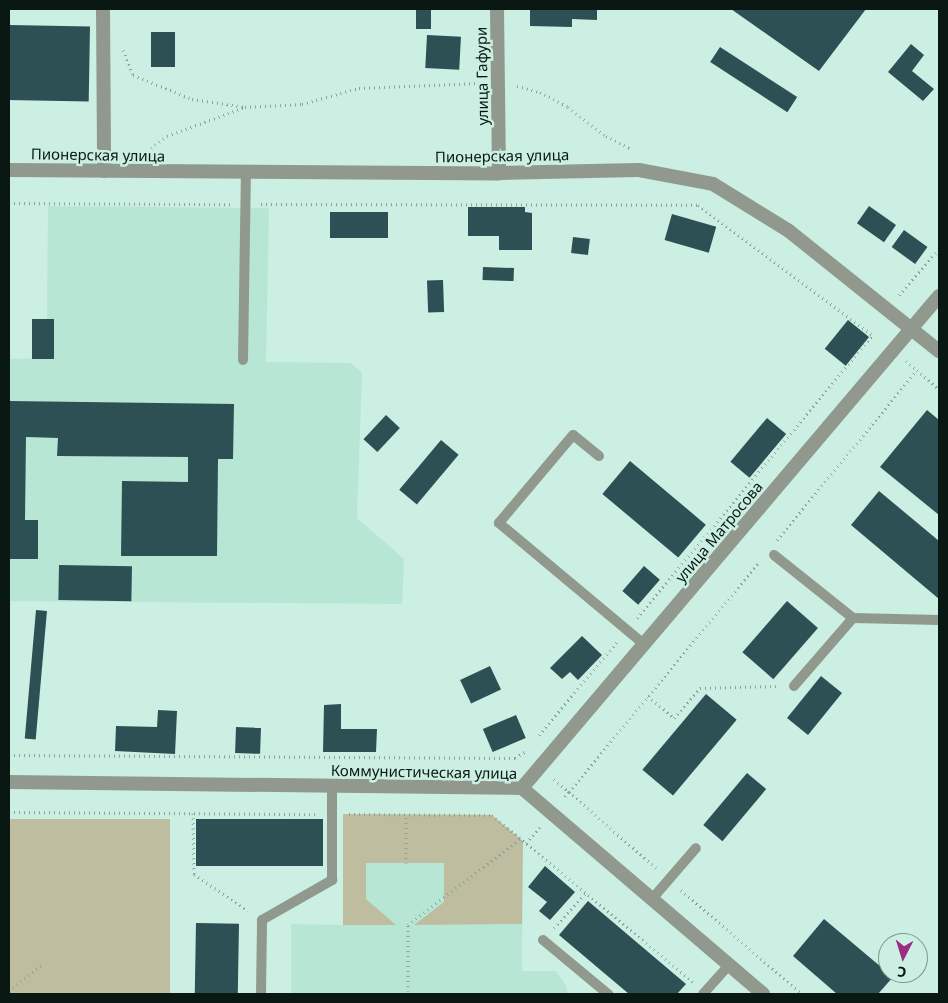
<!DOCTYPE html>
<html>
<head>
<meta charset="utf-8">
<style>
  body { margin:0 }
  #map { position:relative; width:948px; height:1003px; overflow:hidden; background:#cbefe2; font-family:"Noto Sans",sans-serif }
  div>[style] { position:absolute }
  .built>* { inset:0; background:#b8e6d5 }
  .green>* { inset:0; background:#bfbda0; transform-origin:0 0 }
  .building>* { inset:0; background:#2c5054; transform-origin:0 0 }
  .path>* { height:3px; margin-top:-1.5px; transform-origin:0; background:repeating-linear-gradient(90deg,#89a59b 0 1px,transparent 0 5px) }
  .service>* { height:10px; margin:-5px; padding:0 5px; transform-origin:5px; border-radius:5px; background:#91998e }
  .minor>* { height:14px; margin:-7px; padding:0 7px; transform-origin:7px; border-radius:7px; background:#91998e }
  .tertiary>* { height:14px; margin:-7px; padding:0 7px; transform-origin:7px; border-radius:7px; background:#91998e }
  span { translate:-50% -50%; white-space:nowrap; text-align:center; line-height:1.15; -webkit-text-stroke:5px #cbefe2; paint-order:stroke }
  .street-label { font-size:15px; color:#0a1813 }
  .frame { position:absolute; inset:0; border:10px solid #0a1813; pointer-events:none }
  .north { position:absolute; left:878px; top:933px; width:50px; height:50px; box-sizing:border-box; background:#cbefe2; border:1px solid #7e998f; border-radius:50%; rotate:185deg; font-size:14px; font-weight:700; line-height:20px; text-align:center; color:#0a1813 }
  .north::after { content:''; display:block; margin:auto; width:18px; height:22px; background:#9e2b86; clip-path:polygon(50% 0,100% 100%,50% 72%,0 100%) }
</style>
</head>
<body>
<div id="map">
  <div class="built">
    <i style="clip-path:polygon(48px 206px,269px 208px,266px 362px,351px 363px,362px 373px,357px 518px,404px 559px,402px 604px,9px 601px,9px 359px,54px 358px,54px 319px,47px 319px)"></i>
    <i style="clip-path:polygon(343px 814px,492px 815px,523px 841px,522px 971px,556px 971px,567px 987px,567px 994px,291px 994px,291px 924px,343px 925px)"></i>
  </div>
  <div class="green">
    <i style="clip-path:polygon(343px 814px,492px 815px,523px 841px,522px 924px,414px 925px,444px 902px,444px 863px,366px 863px,366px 899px,396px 925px,343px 925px)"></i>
    <i style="left:9px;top:819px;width:161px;height:175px"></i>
  </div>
  <div class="building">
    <i style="clip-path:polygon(530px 9px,597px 9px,597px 20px,572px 19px,572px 27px,530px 26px)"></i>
    <i style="clip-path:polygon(731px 9px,866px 9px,819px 71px)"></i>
    <i style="left:416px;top:10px;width:15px;height:19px"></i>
    <i style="left:9px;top:25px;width:81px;height:75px;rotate:1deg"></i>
    <i style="left:151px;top:32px;width:24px;height:35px"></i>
    <i style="left:427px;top:35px;width:34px;height:33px;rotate:3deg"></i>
    <i style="clip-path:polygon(911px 44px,924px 55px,912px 71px,934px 89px,923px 101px,888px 72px)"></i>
    <i style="left:720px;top:47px;width:92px;height:18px;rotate:33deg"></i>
    <i style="left:869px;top:206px;width:33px;height:21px;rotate:35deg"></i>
    <i style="clip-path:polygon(468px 207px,525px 207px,525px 212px,532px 213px,532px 250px,499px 250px,499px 236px,468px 236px)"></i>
    <i style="left:330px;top:212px;width:58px;height:26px"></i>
    <i style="left:672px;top:214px;width:46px;height:27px;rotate:16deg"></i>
    <i style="left:904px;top:230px;width:29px;height:21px;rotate:36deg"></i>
    <i style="left:573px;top:237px;width:17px;height:16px;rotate:7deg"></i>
    <i style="left:483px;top:267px;width:31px;height:13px;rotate:2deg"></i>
    <i style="left:443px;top:280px;width:32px;height:16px;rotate:88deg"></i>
    <i style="left:32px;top:319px;width:22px;height:40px"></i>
    <i style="left:848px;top:320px;width:27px;height:37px;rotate:39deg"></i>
    <i style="clip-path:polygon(9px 401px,234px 404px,233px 459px,218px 459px,217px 556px,121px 556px,122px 481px,188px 482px,188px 457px,57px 456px,58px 438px,26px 437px,25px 520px,38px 520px,38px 559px,9px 559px)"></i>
    <i style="clip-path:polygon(927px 410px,939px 420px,939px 515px,880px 467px)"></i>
    <i style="left:386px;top:415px;width:19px;height:33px;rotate:43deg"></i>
    <i style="left:767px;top:418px;width:25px;height:57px;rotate:40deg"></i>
    <i style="left:441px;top:440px;width:23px;height:65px;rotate:40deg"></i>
    <i style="left:630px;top:461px;width:99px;height:43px;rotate:40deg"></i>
    <i style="clip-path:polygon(879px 491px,939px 541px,939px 599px,851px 525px)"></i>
    <i style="left:59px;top:565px;width:73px;height:35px;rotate:1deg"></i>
    <i style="left:644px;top:566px;width:21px;height:33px;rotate:41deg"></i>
    <i style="left:787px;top:601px;width:41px;height:68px;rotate:41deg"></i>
    <i style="left:36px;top:610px;width:11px;height:129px;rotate:5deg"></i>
    <i style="clip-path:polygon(582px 636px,602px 655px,578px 680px,570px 672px,562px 679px,550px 668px)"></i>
    <i style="left:490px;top:666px;width:26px;height:33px;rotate:65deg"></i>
    <i style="left:821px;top:676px;width:27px;height:54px;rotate:39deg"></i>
    <i style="left:706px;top:694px;width:40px;height:99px;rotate:40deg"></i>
    <i style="clip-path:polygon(341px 704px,341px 729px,377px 729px,376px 752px,323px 752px,324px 705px)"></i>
    <i style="clip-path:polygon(158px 710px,177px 711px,175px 754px,115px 751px,116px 726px,157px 727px)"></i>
    <i style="left:516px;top:715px;width:25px;height:36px;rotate:67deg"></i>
    <i style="left:236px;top:727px;width:25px;height:26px;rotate:2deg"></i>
    <i style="left:747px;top:773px;width:25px;height:68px;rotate:40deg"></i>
    <i style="left:196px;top:819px;width:127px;height:47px"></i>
    <i style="clip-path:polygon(545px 866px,575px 892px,550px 920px,539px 911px,547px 902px,528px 887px)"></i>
    <i style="clip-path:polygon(588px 901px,686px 984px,677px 994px,629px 994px,559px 935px)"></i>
    <i style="clip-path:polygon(824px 919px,893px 977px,878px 994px,837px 994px,793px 956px)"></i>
    <i style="left:196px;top:923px;width:43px;height:71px;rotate:1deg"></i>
  </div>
  <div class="path">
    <i style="left:123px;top:50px;width:27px;rotate:68deg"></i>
    <i style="left:133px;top:75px;width:64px;rotate:22.1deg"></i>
    <i style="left:192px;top:99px;width:54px;rotate:8.6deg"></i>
    <i style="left:517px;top:86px;width:24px;rotate:15deg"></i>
    <i style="left:540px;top:92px;width:32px;rotate:28deg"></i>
    <i style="left:568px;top:107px;width:48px;rotate:37.3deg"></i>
    <i style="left:606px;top:136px;width:30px;rotate:27deg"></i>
    <i style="left:151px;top:148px;width:20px;rotate:-37deg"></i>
    <i style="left:167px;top:136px;width:83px;rotate:-20.4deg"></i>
    <i style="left:245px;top:107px;width:57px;rotate:-3deg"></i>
    <i style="left:302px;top:104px;width:59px;rotate:-15.7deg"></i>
    <i style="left:359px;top:88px;width:122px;rotate:-2.3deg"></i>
    <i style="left:9px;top:203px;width:221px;rotate:0.3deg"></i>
    <i style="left:261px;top:204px;width:437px;rotate:0.1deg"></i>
    <i style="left:698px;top:205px;width:219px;rotate:36.7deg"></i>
    <i style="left:899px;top:295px;width:61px;rotate:-49deg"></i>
    <i style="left:906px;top:361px;width:14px;rotate:39deg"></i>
    <i style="left:777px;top:540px;width:220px;rotate:-50.5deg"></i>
    <i style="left:917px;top:370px;width:29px;rotate:41deg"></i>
    <i style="left:637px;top:618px;width:368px;rotate:-50.2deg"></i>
    <i style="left:648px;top:696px;width:34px;rotate:40deg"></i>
    <i style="left:674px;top:718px;width:40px;rotate:-49deg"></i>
    <i style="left:700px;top:688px;width:78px;rotate:-1.5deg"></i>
    <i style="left:539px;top:735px;width:121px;rotate:-50deg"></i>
    <i style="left:9px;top:755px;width:506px;rotate:0.34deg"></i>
    <i style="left:515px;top:758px;width:13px;rotate:-32deg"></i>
    <i style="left:554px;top:779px;width:20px;rotate:41deg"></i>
    <i style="left:569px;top:792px;width:9px;rotate:131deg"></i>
    <i style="left:9px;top:812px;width:307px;rotate:0.4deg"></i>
    <i style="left:193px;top:813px;width:61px;rotate:89.1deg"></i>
    <i style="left:194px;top:874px;width:65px;rotate:34.4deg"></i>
    <i style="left:349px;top:814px;width:143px;rotate:0.4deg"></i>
    <i style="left:492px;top:815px;width:261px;rotate:39.7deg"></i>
    <i style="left:526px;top:843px;width:21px;rotate:-49deg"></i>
    <i style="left:406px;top:863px;width:48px;rotate:-90deg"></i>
    <i style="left:656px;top:868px;width:116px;rotate:-138.9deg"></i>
    <i style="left:569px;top:792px;width:298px;rotate:-50.4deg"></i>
    <i style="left:681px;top:890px;width:160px;rotate:40.7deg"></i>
    <i style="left:554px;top:928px;width:47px;rotate:-47.6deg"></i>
    <i style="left:9px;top:991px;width:42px;rotate:-38.2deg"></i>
    <i style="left:408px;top:991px;width:66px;rotate:-90deg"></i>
    <i style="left:408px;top:925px;width:141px;rotate:-37.5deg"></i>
  </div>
  <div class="service">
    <i style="left:243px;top:360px;width:187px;rotate:-89.1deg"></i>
    <i style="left:599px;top:456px;width:33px;rotate:-141deg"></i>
    <i style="left:573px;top:435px;width:115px;rotate:130.1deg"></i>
    <i style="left:499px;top:523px;width:190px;rotate:39.9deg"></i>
    <i style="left:774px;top:555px;width:101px;rotate:38.6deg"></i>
    <i style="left:794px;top:686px;width:90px;rotate:-49.1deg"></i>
    <i style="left:853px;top:618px;width:86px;rotate:1.3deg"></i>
    <i style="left:652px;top:899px;width:67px;rotate:-49.2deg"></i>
    <i style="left:543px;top:940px;width:85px;rotate:39.7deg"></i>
    <i style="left:261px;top:994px;width:74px;rotate:-89.2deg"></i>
    <i style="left:262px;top:920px;width:81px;rotate:-29.7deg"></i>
    <i style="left:332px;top:880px;width:94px;rotate:-90deg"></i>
    <i style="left:703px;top:994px;width:39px;rotate:-48deg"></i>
  </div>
  <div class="minor">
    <i style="left:103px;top:9px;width:162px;rotate:89.6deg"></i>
    <i style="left:497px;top:9px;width:164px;rotate:89.3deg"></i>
    <i style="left:522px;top:788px;width:317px;rotate:40.5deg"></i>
  </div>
  <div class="tertiary">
    <i style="left:9px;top:170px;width:490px;rotate:0.4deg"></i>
    <i style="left:499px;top:173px;width:140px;rotate:-1.2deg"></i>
    <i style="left:639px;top:170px;width:75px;rotate:10.7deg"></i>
    <i style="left:713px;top:184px;width:89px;rotate:31.7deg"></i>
    <i style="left:789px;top:231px;width:192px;rotate:38.7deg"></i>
    <i style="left:9px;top:782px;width:513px;rotate:0.67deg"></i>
    <i style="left:522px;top:788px;width:645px;rotate:-49.72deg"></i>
  </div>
  <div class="street-label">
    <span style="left:482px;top:76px;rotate:-91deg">улица Гафури</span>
    <span style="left:98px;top:155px;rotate:1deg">Пионерская улица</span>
    <span style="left:502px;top:156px;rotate:-1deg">Пионерская улица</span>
    <span style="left:719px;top:532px;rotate:-50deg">улица Матросова</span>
    <span style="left:424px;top:772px;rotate:1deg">Коммунистическая улица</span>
  </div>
  <div class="frame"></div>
  <div class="north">С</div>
</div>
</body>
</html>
